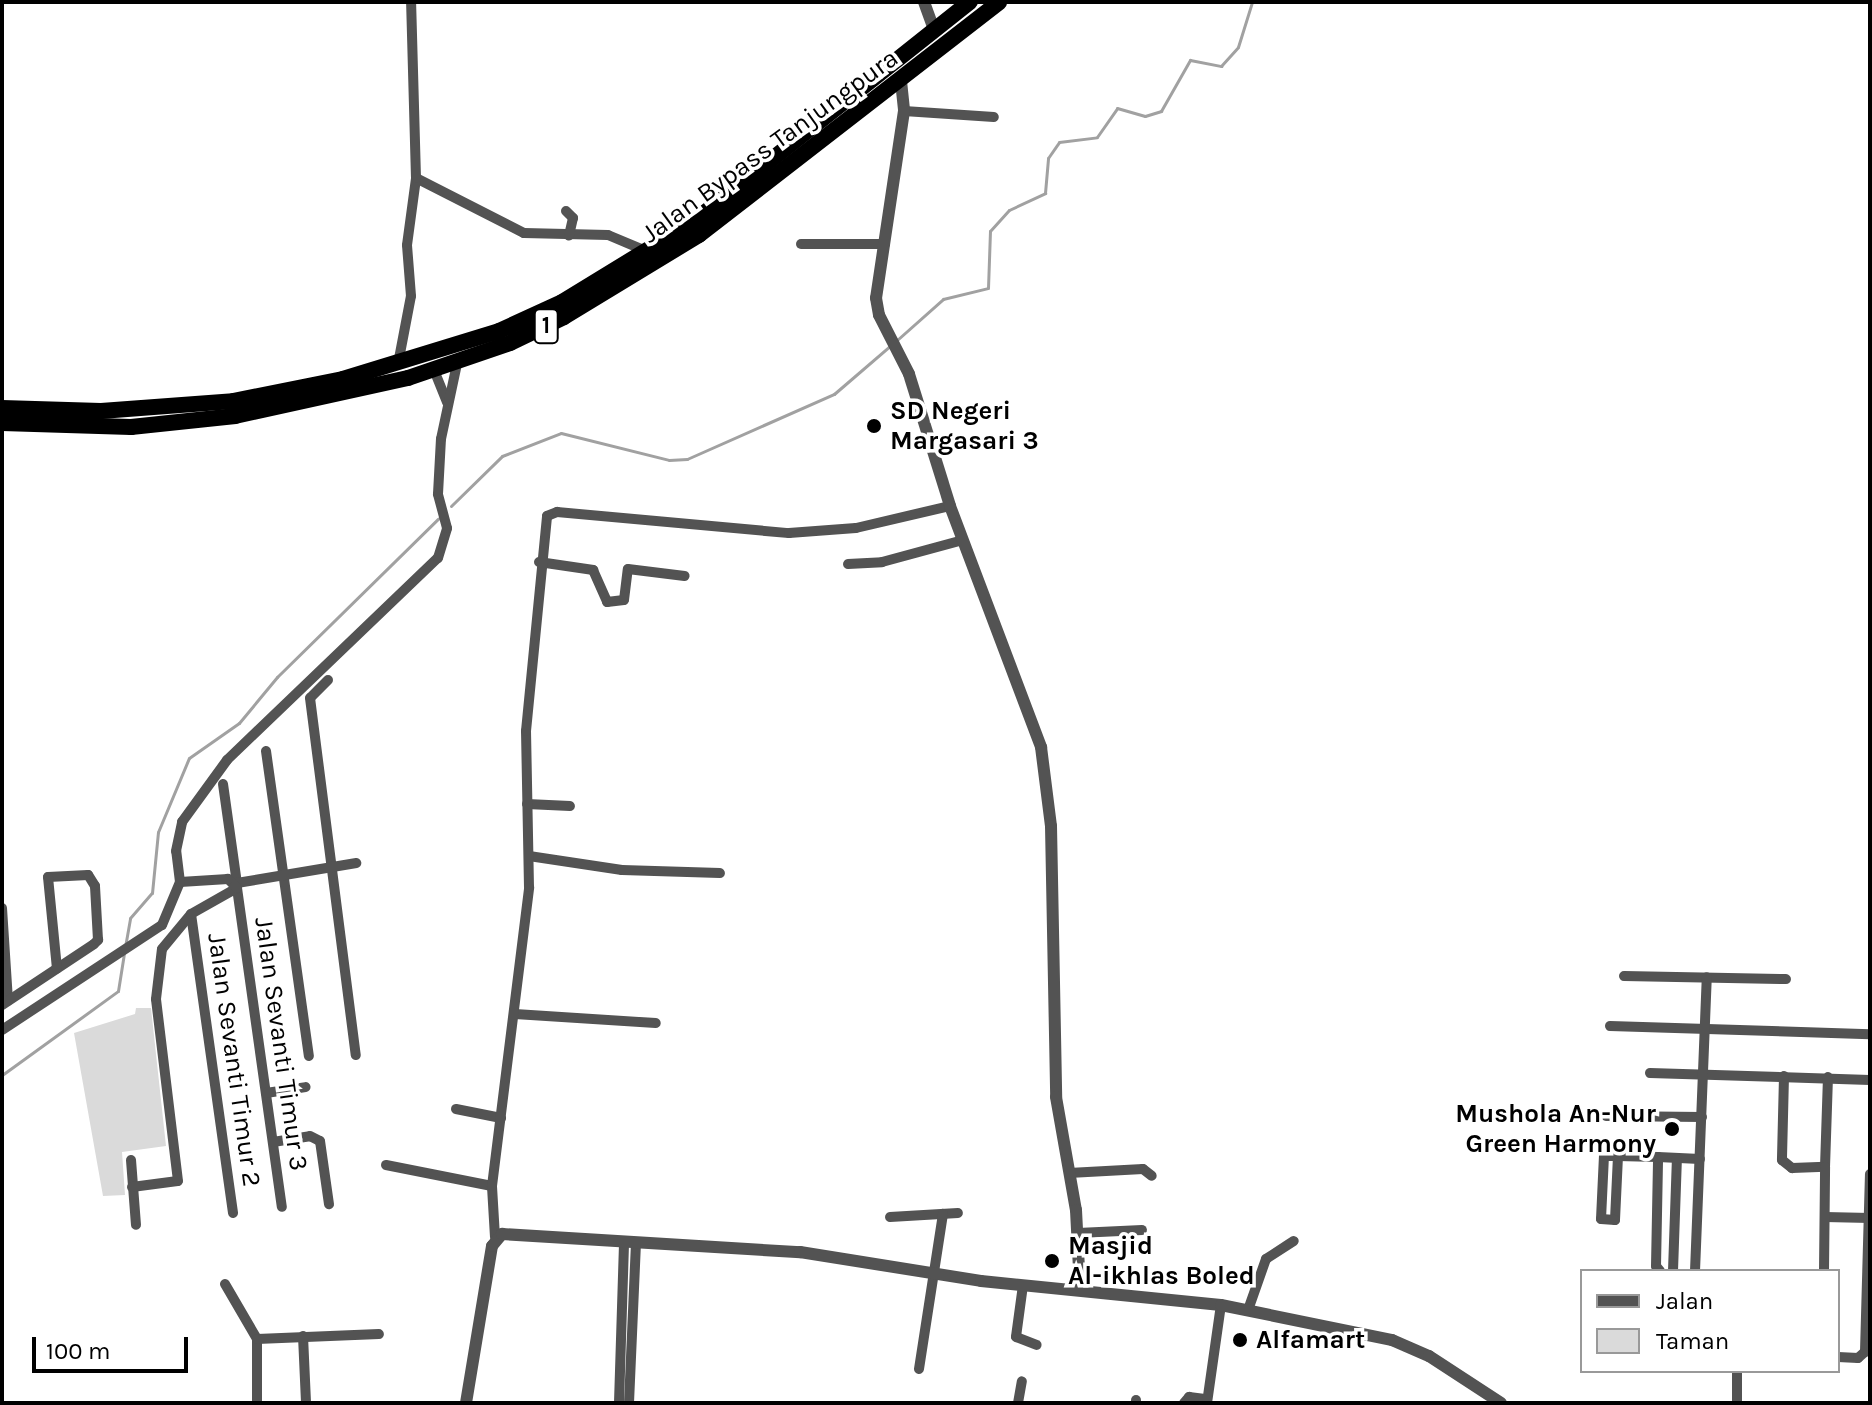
<!DOCTYPE html>
<html>
<head>
<meta charset="utf-8">
<style>
  body { margin:0 }
  #map { position:relative; width:1872px; height:1405px; overflow:hidden; background:#fff; font-family:Karla,sans-serif }
  div>[style] { position:absolute }
  .green>* { inset:0; background:#dadada }
  .stream>* { height:3px; margin:-1.5px; padding:0 1.5px; transform-origin:1.5px; border-radius:1.5px; background:#a1a1a1 }
  .minor>* { height:10px; margin:-5px; padding:0 5px; transform-origin:5px; border-radius:5px; background:#535353 }
  .tertiary>* { height:12px; margin:-6px; padding:0 6px; transform-origin:6px; border-radius:6px; background:#535353 }
  .trunk>* { height:16px; margin:-8px; padding:0 8px; transform-origin:8px; border-radius:8px; background:#000 }
  .dots>* { width:22px; height:22px; translate:-50% -50%; box-sizing:border-box; border:4px solid #fff; border-radius:50% }
  span { translate:-50% -50%; white-space:nowrap; text-align:center; line-height:1.15; -webkit-text-stroke:7px #fff; paint-order:stroke }
  .shield-label span { padding:2px 6px; background:#fff; border:2px solid; border-radius:6px; -webkit-text-stroke-width:0 }
  .shield-label { font-size:24px; color:#000; font-weight:700 }
  .street-label { font-size:26px; color:#000 }
  .poi-label { font-size:26px; color:#000; font-weight:700 }
  .left { translate:0 -50%; text-align:left }
  .right { translate:-100% -50%; text-align:right }
  .frame { position:absolute; inset:0; border:4px solid #000; pointer-events:none }
  .legend { position:absolute; left:1580px; top:1269px; width:260px; height:104px; box-sizing:border-box; background:#fff; border:2px solid #999; margin:0; padding:10px 14px; list-style:none; font-size:24px; color:#000 }
  .legend li { display:flex; align-items:center; gap:16px; height:40px }
  .legend b { width:40px; border:2px solid #999 }
  .scale { position:absolute; left:32px; top:1337px; width:156px; height:36px; box-sizing:border-box; border:4px solid #000; border-top:0; padding-left:10px; font-size:24px; line-height:28px; white-space:nowrap; color:#000; -webkit-text-stroke:6px #fff; paint-order:stroke }
</style>
</head>
<body>
<div id="map">
  <div class="green">
    <i style="clip-path:polygon(136px 1008px,151px 1008px,166px 1146px,122px 1152px,125px 1195px,103px 1196px,74px 1033px,135px 1014px)"></i>
  </div>
  <div class="stream">
    <i style="left:897px;top:340px;width:62px;rotate:-41.7deg"></i>
    <i style="left:943px;top:299px;width:46px;rotate:-13.7deg"></i>
    <i style="left:988px;top:288px;width:57px;rotate:-88deg"></i>
    <i style="left:990px;top:231px;width:28px;rotate:-48deg"></i>
    <i style="left:1009px;top:210px;width:40px;rotate:-25deg"></i>
    <i style="left:1045px;top:193px;width:35px;rotate:-85deg"></i>
    <i style="left:1048px;top:158px;width:19px;rotate:-55deg"></i>
    <i style="left:1059px;top:142px;width:38px;rotate:-7deg"></i>
    <i style="left:1097px;top:137px;width:35px;rotate:-55deg"></i>
    <i style="left:1117px;top:108px;width:29px;rotate:16deg"></i>
    <i style="left:1145px;top:116px;width:17px;rotate:-17deg"></i>
    <i style="left:1161px;top:111px;width:59px;rotate:-60.4deg"></i>
    <i style="left:1190px;top:60px;width:32px;rotate:11deg"></i>
    <i style="left:1221px;top:66px;width:25px;rotate:-48deg"></i>
    <i style="left:1238px;top:47px;width:47px;rotate:-72.7deg"></i>
    <i style="left:451px;top:506px;width:71px;rotate:-44.4deg"></i>
    <i style="left:502px;top:456px;width:63px;rotate:-21.3deg"></i>
    <i style="left:561px;top:433px;width:111px;rotate:14deg"></i>
    <i style="left:669px;top:460px;width:18px;rotate:-3deg"></i>
    <i style="left:687px;top:459px;width:161px;rotate:-23.9deg"></i>
    <i style="left:834px;top:394px;width:75px;rotate:-40.7deg"></i>
    <i style="left:125px;top:947px;width:29px;rotate:-80deg"></i>
    <i style="left:130px;top:918px;width:33px;rotate:-49deg"></i>
    <i style="left:152px;top:893px;width:61px;rotate:-84.4deg"></i>
    <i style="left:158px;top:832px;width:80px;rotate:-67.3deg"></i>
    <i style="left:189px;top:758px;width:61px;rotate:-35deg"></i>
    <i style="left:239px;top:723px;width:60px;rotate:-50.4deg"></i>
    <i style="left:277px;top:677px;width:226px;rotate:-44.5deg"></i>
    <i style="left:2px;top:1075px;width:143px;rotate:-35.9deg"></i>
    <i style="left:118px;top:991px;width:37px;rotate:-81deg"></i>
  </div>
  <div class="minor">
    <i style="left:904px;top:111px;width:90px;rotate:3.8deg"></i>
    <i style="left:416px;top:178px;width:121px;rotate:27deg"></i>
    <i style="left:524px;top:233px;width:84px;rotate:1.4deg"></i>
    <i style="left:608px;top:235px;width:41px;rotate:22.8deg"></i>
    <i style="left:566px;top:211px;width:10px;rotate:45deg"></i>
    <i style="left:573px;top:218px;width:18px;rotate:103deg"></i>
    <i style="left:801px;top:244px;width:84px"></i>
    <i style="left:398px;top:364px;width:69px;rotate:-79.2deg"></i>
    <i style="left:411px;top:296px;width:51px;rotate:-94.5deg"></i>
    <i style="left:407px;top:245px;width:68px;rotate:-82.3deg"></i>
    <i style="left:416px;top:178px;width:176px;rotate:-91.6deg"></i>
    <i style="left:434px;top:370px;width:35px;rotate:68deg"></i>
    <i style="left:539px;top:562px;width:55px;rotate:8.4deg"></i>
    <i style="left:593px;top:570px;width:35px;rotate:66deg"></i>
    <i style="left:607px;top:602px;width:17px;rotate:-7deg"></i>
    <i style="left:624px;top:600px;width:31px;rotate:-83deg"></i>
    <i style="left:628px;top:569px;width:57px;rotate:7deg"></i>
    <i style="left:848px;top:564px;width:34px;rotate:-3deg"></i>
    <i style="left:882px;top:562px;width:84px;rotate:-15.2deg"></i>
    <i style="left:328px;top:680px;width:25px;rotate:135deg"></i>
    <i style="left:310px;top:698px;width:360px;rotate:82.7deg"></i>
    <i style="left:266px;top:751px;width:308px;rotate:82deg"></i>
    <i style="left:223px;top:784px;width:100px;rotate:82deg"></i>
    <i style="left:237px;top:883px;width:121px;rotate:-9.5deg"></i>
    <i style="left:527px;top:804px;width:43px;rotate:2.7deg"></i>
    <i style="left:529px;top:856px;width:94px;rotate:8.6deg"></i>
    <i style="left:622px;top:870px;width:98px;rotate:1.8deg"></i>
    <i style="left:237px;top:888px;width:322px;rotate:82deg"></i>
    <i style="left:2px;top:908px;width:93px;rotate:86.3deg"></i>
    <i style="left:191px;top:914px;width:302px;rotate:82deg"></i>
    <i style="left:1624px;top:976px;width:162px;rotate:1.1deg"></i>
    <i style="left:2px;top:1005px;width:110px;rotate:-33.5deg"></i>
    <i style="left:94px;top:944px;width:6px;rotate:-45deg"></i>
    <i style="left:98px;top:940px;width:54px;rotate:-93.2deg"></i>
    <i style="left:95px;top:886px;width:13px;rotate:-122deg"></i>
    <i style="left:88px;top:875px;width:40px;rotate:177.1deg"></i>
    <i style="left:48px;top:877px;width:92px;rotate:84.4deg"></i>
    <i style="left:515px;top:1014px;width:141px;rotate:3.7deg"></i>
    <i style="left:1610px;top:1026px;width:260px;rotate:1.8deg"></i>
    <i style="left:2px;top:1030px;width:191px;rotate:-33.3deg"></i>
    <i style="left:162px;top:925px;width:47px;rotate:-67.3deg"></i>
    <i style="left:1650px;top:1073px;width:220px;rotate:1.8deg"></i>
    <i style="left:1784px;top:1076px;width:84px;rotate:91.4deg"></i>
    <i style="left:1782px;top:1160px;width:13px;rotate:39deg"></i>
    <i style="left:1792px;top:1168px;width:33px;rotate:-2deg"></i>
    <i style="left:1825px;top:1167px;width:90px;rotate:-88.1deg"></i>
    <i style="left:266px;top:1093px;width:40px;rotate:-8.5deg"></i>
    <i style="left:456px;top:1109px;width:46px;rotate:11.3deg"></i>
    <i style="left:1606px;top:1116px;width:96px;rotate:0.6deg"></i>
    <i style="left:273px;top:1142px;width:37px;rotate:-9deg"></i>
    <i style="left:310px;top:1136px;width:11px;rotate:27deg"></i>
    <i style="left:320px;top:1141px;width:64px;rotate:81.9deg"></i>
    <i style="left:1618px;top:1156px;width:64px;rotate:92.7deg"></i>
    <i style="left:1615px;top:1220px;width:14px;rotate:-176deg"></i>
    <i style="left:1601px;top:1219px;width:63px;rotate:-87.3deg"></i>
    <i style="left:1604px;top:1156px;width:14px"></i>
    <i style="left:1618px;top:1156px;width:40px;rotate:1.4deg"></i>
    <i style="left:131px;top:1160px;width:65px;rotate:85.6deg"></i>
    <i style="left:386px;top:1165px;width:108px;rotate:11.2deg"></i>
    <i style="left:1069px;top:1173px;width:74px;rotate:-3.1deg"></i>
    <i style="left:1143px;top:1169px;width:11px;rotate:38deg"></i>
    <i style="left:132px;top:1187px;width:46px;rotate:-7.4deg"></i>
    <i style="left:178px;top:1181px;width:183px;rotate:-96.9deg"></i>
    <i style="left:156px;top:999px;width:50px;rotate:-83.2deg"></i>
    <i style="left:162px;top:949px;width:45px;rotate:-50.4deg"></i>
    <i style="left:191px;top:914px;width:53px;rotate:-29.5deg"></i>
    <i style="left:237px;top:888px;width:13px;rotate:-135deg"></i>
    <i style="left:228px;top:879px;width:48px;rotate:176.4deg"></i>
    <i style="left:180px;top:882px;width:31px;rotate:-97deg"></i>
    <i style="left:176px;top:851px;width:30px;rotate:-78deg"></i>
    <i style="left:182px;top:822px;width:77px;rotate:-54deg"></i>
    <i style="left:227px;top:760px;width:292px;rotate:-43.8deg"></i>
    <i style="left:438px;top:558px;width:31px;rotate:-73deg"></i>
    <i style="left:447px;top:528px;width:35px;rotate:-105deg"></i>
    <i style="left:438px;top:494px;width:55px;rotate:-86.9deg"></i>
    <i style="left:441px;top:439px;width:77px;rotate:-78deg"></i>
    <i style="left:890px;top:1217px;width:68px;rotate:-3.4deg"></i>
    <i style="left:1825px;top:1217px;width:45px;rotate:1.3deg"></i>
    <i style="left:1078px;top:1233px;width:64px;rotate:-2.7deg"></i>
    <i style="left:495px;top:1237px;width:51px;rotate:-93.4deg"></i>
    <i style="left:492px;top:1186px;width:301px;rotate:-82.9deg"></i>
    <i style="left:529px;top:887px;width:156px;rotate:-91.1deg"></i>
    <i style="left:526px;top:731px;width:216px;rotate:-84.4deg"></i>
    <i style="left:547px;top:516px;width:11px;rotate:-22deg"></i>
    <i style="left:557px;top:512px;width:233px;rotate:5.2deg"></i>
    <i style="left:789px;top:533px;width:67px;rotate:-4.3deg"></i>
    <i style="left:856px;top:528px;width:97px;rotate:-13.2deg"></i>
    <i style="left:1660px;top:1271px;width:6px;rotate:-129deg"></i>
    <i style="left:1656px;top:1266px;width:109px;rotate:-88.9deg"></i>
    <i style="left:1658px;top:1157px;width:42px;rotate:2.7deg"></i>
    <i style="left:1673px;top:1271px;width:113px;rotate:-88deg"></i>
    <i style="left:1695px;top:1271px;width:294px;rotate:-87.7deg"></i>
    <i style="left:1824px;top:1271px;width:104px;rotate:-89.4deg"></i>
    <i style="left:225px;top:1284px;width:64px;rotate:59.8deg"></i>
    <i style="left:257px;top:1339px;width:64px;rotate:90deg"></i>
    <i style="left:1023px;top:1285px;width:52px;rotate:97.7deg"></i>
    <i style="left:1016px;top:1337px;width:22px;rotate:21deg"></i>
    <i style="left:1248px;top:1310px;width:54px;rotate:-70.6deg"></i>
    <i style="left:1266px;top:1259px;width:33px;rotate:-33deg"></i>
    <i style="left:303px;top:1336px;width:67px;rotate:87.4deg"></i>
    <i style="left:257px;top:1339px;width:122px;rotate:-2.3deg"></i>
    <i style="left:1838px;top:1357px;width:20px;rotate:3deg"></i>
    <i style="left:1858px;top:1358px;width:9px;rotate:-41deg"></i>
    <i style="left:1865px;top:1352px;width:178px;rotate:-88.4deg"></i>
    <i style="left:919px;top:1369px;width:157px;rotate:-81.2deg"></i>
    <i style="left:619px;top:1403px;width:162px;rotate:-88.2deg"></i>
    <i style="left:629px;top:1403px;width:161px;rotate:-87.5deg"></i>
    <i style="left:1018px;top:1403px;width:22px;rotate:-80deg"></i>
    <i style="left:1136px;top:1403px;width:3px;rotate:-90deg"></i>
    <i style="left:1184px;top:1403px;width:8px;rotate:-50deg"></i>
    <i style="left:1189px;top:1397px;width:16px;rotate:7deg"></i>
    <i style="left:1207px;top:1403px;width:99px;rotate:-81.9deg"></i>
    <i style="left:1737px;top:1403px;width:32px;rotate:-90deg"></i>
  </div>
  <div class="tertiary">
    <i style="left:924px;top:2px;width:30px;rotate:70deg"></i>
    <i style="left:901px;top:81px;width:30px;rotate:84deg"></i>
    <i style="left:904px;top:111px;width:189px;rotate:98.5deg"></i>
    <i style="left:876px;top:298px;width:17px;rotate:80deg"></i>
    <i style="left:879px;top:315px;width:66px;rotate:63deg"></i>
    <i style="left:909px;top:374px;width:138px;rotate:72.7deg"></i>
    <i style="left:950px;top:506px;width:258px;rotate:69.3deg"></i>
    <i style="left:1041px;top:747px;width:80px;rotate:82.8deg"></i>
    <i style="left:1051px;top:826px;width:271px;rotate:88.9deg"></i>
    <i style="left:1056px;top:1097px;width:115px;rotate:80deg"></i>
    <i style="left:1076px;top:1210px;width:80px;rotate:87.1deg"></i>
    <i style="left:466px;top:1403px;width:159px;rotate:-80.6deg"></i>
    <i style="left:492px;top:1246px;width:16px;rotate:-50deg"></i>
    <i style="left:502px;top:1234px;width:299px;rotate:3.5deg"></i>
    <i style="left:800px;top:1252px;width:183px;rotate:9.1deg"></i>
    <i style="left:981px;top:1281px;width:241px;rotate:5.7deg"></i>
    <i style="left:1221px;top:1305px;width:175px;rotate:11.6deg"></i>
    <i style="left:1392px;top:1340px;width:40px;rotate:23.4deg"></i>
    <i style="left:1429px;top:1356px;width:86px;rotate:33.1deg"></i>
  </div>
  <div class="trunk">
    <i style="left:2px;top:408px;width:99px;rotate:1.7deg"></i>
    <i style="left:101px;top:411px;width:132px;rotate:-4.3deg"></i>
    <i style="left:233px;top:401px;width:112px;rotate:-11.3deg"></i>
    <i style="left:343px;top:379px;width:163px;rotate:-17.1deg"></i>
    <i style="left:499px;top:331px;width:69px;rotate:-24.7deg"></i>
    <i style="left:562px;top:302px;width:153px;rotate:-31.4deg"></i>
    <i style="left:693px;top:222px;width:354px;rotate:-38.5deg"></i>
    <i style="left:2px;top:423px;width:129px;rotate:1.8deg"></i>
    <i style="left:131px;top:427px;width:105px;rotate:-6deg"></i>
    <i style="left:235px;top:416px;width:177px;rotate:-12.4deg"></i>
    <i style="left:408px;top:378px;width:108px;rotate:-18.9deg"></i>
    <i style="left:510px;top:343px;width:60px;rotate:-25.7deg"></i>
    <i style="left:564px;top:317px;width:158px;rotate:-31.3deg"></i>
    <i style="left:699px;top:235px;width:380px;rotate:-37.8deg"></i>
  </div>
  <div class="dots">
    <i style="left:874px;top:426px;background:#000"></i>
    <i style="left:1672px;top:1129px;background:#000"></i>
    <i style="left:1052px;top:1261px;background:#000"></i>
    <i style="left:1240px;top:1340px;background:#000"></i>
  </div>
  <div class="shield-label">
    <span style="left:546px;top:326px">1</span>
  </div>
  <div class="street-label">
    <span style="left:770px;top:146px;rotate:-36deg">Jalan Bypass Tanjungpura</span>
    <span style="left:281px;top:1044px;rotate:82deg">Jalan Sevanti Timur 3</span>
    <span style="left:234px;top:1060px;rotate:82deg">Jalan Sevanti Timur 2</span>
  </div>
  <div class="poi-label">
    <span class="left" style="left:890px;top:426px">SD Negeri<br>Margasari 3</span>
    <span class="right" style="left:1656px;top:1129px">Mushola An-Nur<br>Green Harmony</span>
    <span class="left" style="left:1068px;top:1261px">Masjid<br>Al-ikhlas Boled</span>
    <span class="left" style="left:1256px;top:1340px">Alfamart</span>
  </div>
  <div class="frame"></div>
  <ul class="legend">
  <li><b style="height:10px;background:#535353"></b>Jalan</li>
  <li><b style="height:22px;background:#dadada"></b>Taman</li>
  </ul>
  <div class="scale">100 m</div>
</div>
</body>
</html>
